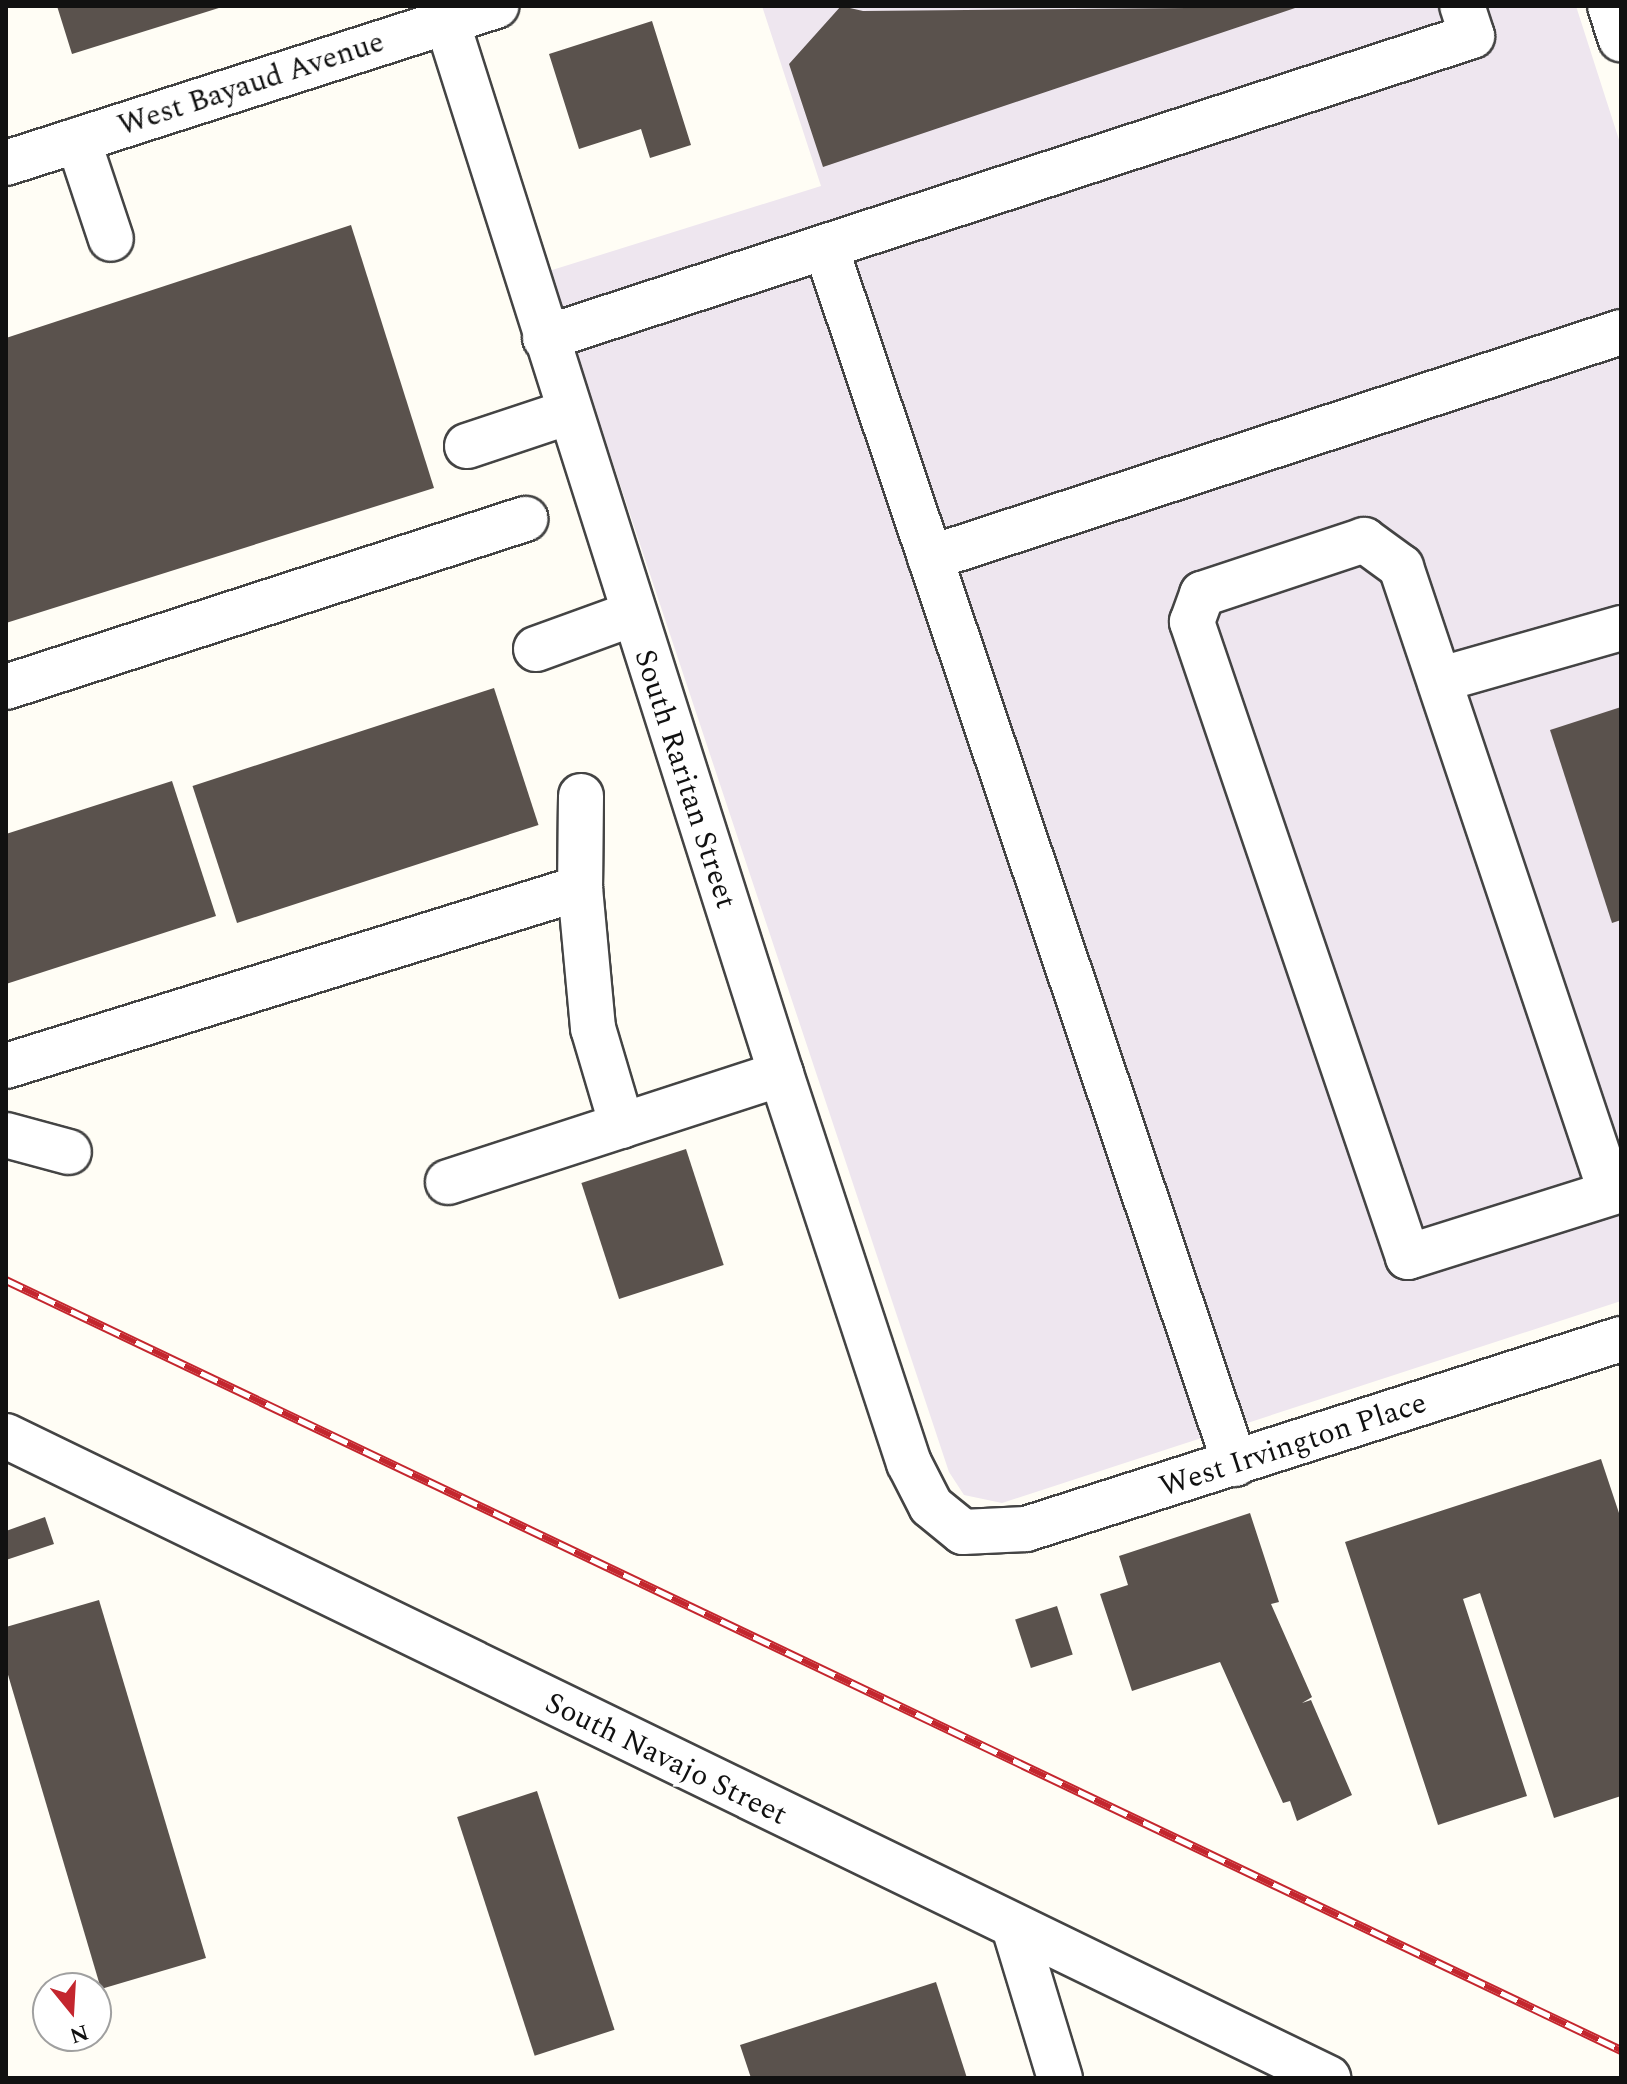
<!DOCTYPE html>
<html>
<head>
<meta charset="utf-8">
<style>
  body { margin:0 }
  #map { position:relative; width:1627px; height:2084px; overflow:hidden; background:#fffdf5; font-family:Spectral,serif }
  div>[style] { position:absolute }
  .industrial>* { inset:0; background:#eee6ef }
  .building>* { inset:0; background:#5a524d; transform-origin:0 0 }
  .roads { filter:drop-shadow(2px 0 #444) drop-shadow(-2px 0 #444) drop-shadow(0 2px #444) drop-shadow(0 -2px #444) }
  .minor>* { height:44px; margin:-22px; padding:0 22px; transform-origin:22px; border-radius:22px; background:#fff }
  .rail>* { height:9px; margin-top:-4.5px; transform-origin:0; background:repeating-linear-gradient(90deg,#fff 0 18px,#c4262e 0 36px); box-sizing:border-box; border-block:2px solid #c4262e }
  span { translate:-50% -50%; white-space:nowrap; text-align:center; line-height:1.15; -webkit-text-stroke:8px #fff; paint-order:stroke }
  .street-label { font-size:30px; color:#111 }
  .frame { position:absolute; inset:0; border:8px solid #111; pointer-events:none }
  .north { position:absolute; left:32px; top:1972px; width:80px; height:80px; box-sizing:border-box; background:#fff; border:2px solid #a0a0a0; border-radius:50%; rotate:162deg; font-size:22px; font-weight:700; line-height:32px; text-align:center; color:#111 }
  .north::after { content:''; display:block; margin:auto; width:28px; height:36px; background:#c4262e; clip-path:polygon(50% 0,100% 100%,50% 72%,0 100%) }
</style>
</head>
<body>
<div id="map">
  <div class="industrial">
    <i style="clip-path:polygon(762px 6px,1576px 6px,1621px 146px,1621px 1301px,1002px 1503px,964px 1495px,949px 1472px,549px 271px,821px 186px)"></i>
  </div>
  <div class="building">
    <i style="clip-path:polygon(57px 6px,222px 6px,222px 7px,72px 54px)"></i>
    <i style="clip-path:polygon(841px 6px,863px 11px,1298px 7px,823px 167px,789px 64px)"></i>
    <i style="clip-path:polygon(652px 21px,691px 145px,650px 158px,641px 129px,579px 149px,549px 54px)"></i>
    <i style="clip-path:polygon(351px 225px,434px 488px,6px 623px,6px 338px)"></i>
    <i style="left:494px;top:688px;width:144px;height:317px;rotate:72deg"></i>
    <i style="clip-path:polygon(1621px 707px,1621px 920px,1612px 923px,1550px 730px)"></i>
    <i style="clip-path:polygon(172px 781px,216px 916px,6px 984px,6px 834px)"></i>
    <i style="left:686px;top:1149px;width:122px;height:110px;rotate:72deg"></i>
    <i style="clip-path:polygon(1601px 1459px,1621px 1519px,1621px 1796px,1554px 1818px,1480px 1593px,1463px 1599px,1527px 1796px,1438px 1825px,1345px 1542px)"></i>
    <i style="clip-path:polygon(1250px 1513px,1279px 1602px,1271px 1604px,1312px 1697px,1302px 1703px,1311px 1700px,1352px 1795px,1297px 1821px,1290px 1801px,1283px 1803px,1220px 1662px,1132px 1691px,1100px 1594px,1128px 1585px,1119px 1556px)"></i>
    <i style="clip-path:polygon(45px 1517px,54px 1544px,6px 1560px,6px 1531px)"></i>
    <i style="clip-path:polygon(99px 1600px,206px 1958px,101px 1989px,6px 1668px,6px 1627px)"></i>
    <i style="left:1057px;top:1606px;width:51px;height:44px;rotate:72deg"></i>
    <i style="left:537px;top:1791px;width:251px;height:84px;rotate:72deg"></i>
    <i style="clip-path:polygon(936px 1982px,967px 2078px,751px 2078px,740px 2045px)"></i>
  </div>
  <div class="roads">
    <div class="minor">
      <i style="left:442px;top:6px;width:1121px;rotate:72.39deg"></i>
      <i style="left:781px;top:1074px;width:410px;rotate:71.8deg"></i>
      <i style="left:909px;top:1463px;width:48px;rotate:62.9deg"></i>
      <i style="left:931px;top:1506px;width:41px;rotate:39.1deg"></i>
      <i style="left:963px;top:1532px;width:63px;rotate:-2.7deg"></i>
      <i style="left:1026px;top:1529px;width:625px;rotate:-17.71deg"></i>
      <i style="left:1610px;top:6px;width:35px;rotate:72deg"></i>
      <i style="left:78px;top:140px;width:104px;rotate:71.6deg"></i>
      <i style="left:6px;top:163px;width:515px;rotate:-17.77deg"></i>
      <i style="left:826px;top:248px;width:1283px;rotate:71.41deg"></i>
      <i style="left:545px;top:338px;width:975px;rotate:-18.04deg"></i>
      <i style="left:1472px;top:36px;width:32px;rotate:-108deg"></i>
      <i style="left:467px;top:446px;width:108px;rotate:-18.4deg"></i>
      <i style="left:1364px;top:540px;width:46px;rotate:36.1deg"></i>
      <i style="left:1401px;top:567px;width:660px;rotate:71.46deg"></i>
      <i style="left:1611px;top:1193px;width:213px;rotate:162.5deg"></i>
      <i style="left:1408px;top:1257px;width:671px;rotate:-108.79deg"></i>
      <i style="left:1192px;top:622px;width:30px;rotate:-70deg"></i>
      <i style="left:1202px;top:594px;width:171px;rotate:-18.4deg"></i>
      <i style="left:930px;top:558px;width:727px;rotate:-18.11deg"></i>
      <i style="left:536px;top:649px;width:102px;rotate:-20deg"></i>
      <i style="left:1442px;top:679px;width:186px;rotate:-15.9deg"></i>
      <i style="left:6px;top:687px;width:546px;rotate:-17.94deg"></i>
      <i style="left:581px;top:796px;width:92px;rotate:90.6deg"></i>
      <i style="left:580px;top:888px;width:141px;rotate:84.7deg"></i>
      <i style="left:593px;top:1028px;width:102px;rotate:73.5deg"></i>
      <i style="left:6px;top:1066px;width:601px;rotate:-17.23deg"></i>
      <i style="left:6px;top:1135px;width:65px;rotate:15.1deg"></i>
      <i style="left:448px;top:1182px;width:350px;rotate:-18deg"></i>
      <i style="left:6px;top:1436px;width:1470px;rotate:25.9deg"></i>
      <i style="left:1014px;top:1927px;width:158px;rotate:73.1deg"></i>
    </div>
  </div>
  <div class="rail">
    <i style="left:6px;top:1280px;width:1789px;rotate:25.49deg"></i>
  </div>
  <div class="street-label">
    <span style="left:251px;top:84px;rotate:-18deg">West Bayaud Avenue</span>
    <span style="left:685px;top:779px;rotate:72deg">South Raritan Street</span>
    <span style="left:1293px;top:1445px;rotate:-18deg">West Irvington Place</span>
    <span style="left:666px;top:1759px;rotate:26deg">South Navajo Street</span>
  </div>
  <div class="frame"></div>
  <div class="north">N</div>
</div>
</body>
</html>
